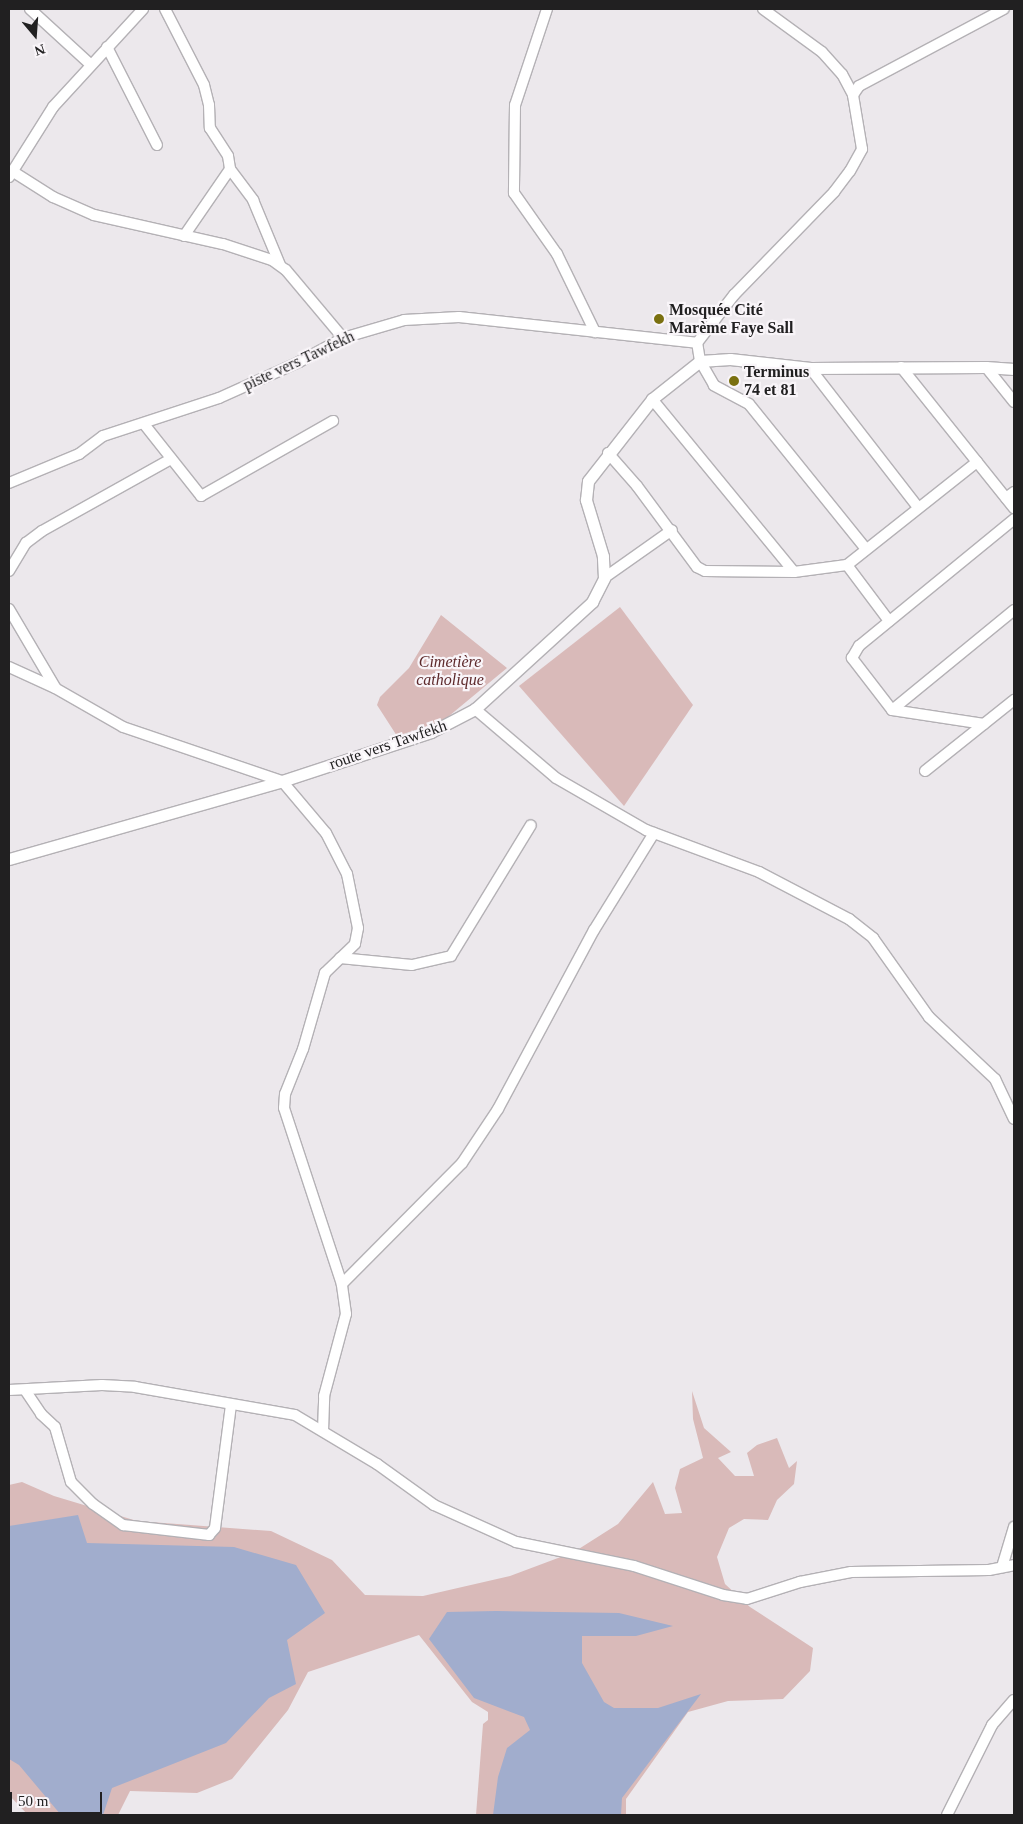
<!DOCTYPE html>
<html>
<head>
<meta charset="utf-8">
<style>
  body { margin:0 }
  #map { position:relative; width:1023px; height:1824px; overflow:hidden; background:#ece8ec; font-family:"Times New Roman",serif }
  div>[style] { position:absolute }
  .green>* { inset:0; background:#d9bab9 }
  .water>* { inset:0; background:#a1adcd }
  .roads { filter:drop-shadow(1px 0 #b4b1b5) drop-shadow(-1px 0 #b4b1b5) drop-shadow(0 1px #b4b1b5) drop-shadow(0 -1px #b4b1b5) }
  .minor>* { height:10px; margin:-5px; padding:0 5px; transform-origin:5px; border-radius:5px; background:#fff }
  .tertiary>* { height:11px; margin:-5.5px; padding:0 5.5px; transform-origin:5.5px; border-radius:5.5px; background:#fff }
  .dots>* { width:14px; height:14px; translate:-50% -50%; box-sizing:border-box; border:2px solid #f9f5f9; border-radius:50% }
  span { translate:-50% -50%; white-space:nowrap; text-align:center; line-height:1.15; -webkit-text-stroke:4.5px #f9f5f9; paint-order:stroke }
  .poi-label { font-size:16px; color:#212021; font-weight:700 }
  .left { translate:0 -50%; text-align:left }
  .street-label { font-size:16px; color:#212021 }
  .park-label { font-size:16px; color:#5d292b; font-style:italic }
  .frame { position:absolute; inset:0; border:10px solid #212021; pointer-events:none }
  .north { position:absolute; left:10px; top:10px; width:50px; height:50px; -webkit-text-stroke:4px #f9f5f9; paint-order:stroke; rotate:162deg; font-size:14px; font-weight:700; line-height:20px; text-align:center; color:#212021 }
  .north::after { content:''; display:block; margin:auto; width:18px; height:22px; background:#212021; clip-path:polygon(50% 0,100% 100%,50% 72%,0 100%) }
  .scale { position:absolute; left:10px; top:1792px; width:92px; height:22px; box-sizing:border-box; border:2px solid #212021; border-top:0; padding-left:6px; font-size:15px; line-height:18px; white-space:nowrap; color:#212021; -webkit-text-stroke:4px #f9f5f9; paint-order:stroke }
</style>
</head>
<body>
<div id="map">
  <div class="green">
    <i style="clip-path:polygon(620px 607px,693px 705px,624px 806px,519px 686px)"></i>
    <i style="clip-path:polygon(441px 615px,507px 668px,443px 721px,397px 736px,377px 705px,380px 697px,409px 668px)"></i>
    <i style="clip-path:polygon(692px 1391px,704px 1428px,731px 1452px,718px 1458px,735px 1476px,754px 1476px,747px 1453px,757px 1445px,777px 1438px,789px 1468px,797px 1461px,794px 1484px,777px 1500px,768px 1520px,744px 1519px,729px 1528px,717px 1557px,725px 1584px,750px 1607px,813px 1648px,810px 1671px,783px 1699px,728px 1701px,688px 1712px,626px 1799px,626px 1815px,476px 1815px,483px 1724px,488px 1720px,488px 1712px,472px 1702px,419px 1635px,308px 1672px,288px 1710px,232px 1779px,197px 1793px,130px 1791px,118px 1815px,28px 1815px,9px 1795px,9px 1485px,22px 1482px,54px 1496px,137px 1521px,271px 1531px,332px 1560px,365px 1595px,423px 1596px,510px 1576px,574px 1552px,618px 1524px,653px 1482px,665px 1514px,682px 1513px,675px 1488px,680px 1469px,703px 1458px,693px 1419px)"></i>
  </div>
  <div class="water">
    <i style="clip-path:polygon(78px 1515px,87px 1543px,234px 1547px,296px 1565px,325px 1613px,287px 1640px,296px 1684px,269px 1698px,226px 1743px,112px 1788px,103px 1815px,61px 1815px,19px 1765px,9px 1759px,9px 1526px)"></i>
    <i style="clip-path:polygon(496px 1611px,619px 1613px,673px 1626px,636px 1636px,582px 1636px,582px 1663px,604px 1702px,614px 1708px,658px 1708px,701px 1694px,622px 1798px,621px 1815px,493px 1815px,498px 1777px,507px 1748px,530px 1730px,524px 1717px,474px 1698px,429px 1639px,447px 1612px)"></i>
  </div>
  <div class="roads">
    <div class="minor">
      <i style="left:30px;top:9px;width:81px;rotate:42.5deg"></i>
      <i style="left:165px;top:9px;width:85px;rotate:62.8deg"></i>
      <i style="left:204px;top:85px;width:21px;rotate:76deg"></i>
      <i style="left:209px;top:105px;width:23px;rotate:88deg"></i>
      <i style="left:210px;top:128px;width:33px;rotate:57deg"></i>
      <i style="left:228px;top:156px;width:13px;rotate:81deg"></i>
      <i style="left:230px;top:169px;width:39px;rotate:53deg"></i>
      <i style="left:253px;top:200px;width:70px;rotate:67.4deg"></i>
      <i style="left:547px;top:9px;width:101px;rotate:108.4deg"></i>
      <i style="left:515px;top:105px;width:88px;rotate:90.7deg"></i>
      <i style="left:514px;top:193px;width:75px;rotate:54.8deg"></i>
      <i style="left:557px;top:254px;width:87px;rotate:64deg"></i>
      <i style="left:763px;top:9px;width:73px;rotate:36.1deg"></i>
      <i style="left:822px;top:52px;width:30px;rotate:48deg"></i>
      <i style="left:842px;top:74px;width:24px;rotate:62deg"></i>
      <i style="left:107px;top:47px;width:110px;rotate:63deg"></i>
      <i style="left:12px;top:171px;width:49px;rotate:32.4deg"></i>
      <i style="left:53px;top:197px;width:45px;rotate:23.7deg"></i>
      <i style="left:94px;top:215px;width:132px;rotate:12.7deg"></i>
      <i style="left:223px;top:244px;width:52px;rotate:18.1deg"></i>
      <i style="left:272px;top:260px;width:17px;rotate:36deg"></i>
      <i style="left:286px;top:270px;width:89px;rotate:50deg"></i>
      <i style="left:9px;top:177px;width:83px;rotate:-57.8deg"></i>
      <i style="left:53px;top:107px;width:133px;rotate:-47.4deg"></i>
      <i style="left:184px;top:236px;width:81px;rotate:-55.5deg"></i>
      <i style="left:901px;top:367px;width:181px;rotate:51.3deg"></i>
      <i style="left:986px;top:367px;width:45px;rotate:51.3deg"></i>
      <i style="left:810px;top:368px;width:176px;rotate:52.2deg"></i>
      <i style="left:652px;top:399px;width:224px;rotate:50.6deg"></i>
      <i style="left:144px;top:424px;width:92px;rotate:51.6deg"></i>
      <i style="left:201px;top:496px;width:152px;rotate:-29.6deg"></i>
      <i style="left:608px;top:453px;width:44px;rotate:48.7deg"></i>
      <i style="left:637px;top:486px;width:101px;rotate:53.5deg"></i>
      <i style="left:697px;top:567px;width:9px;rotate:27deg"></i>
      <i style="left:705px;top:571px;width:89px;rotate:0.6deg"></i>
      <i style="left:794px;top:572px;width:53px;rotate:-7.5deg"></i>
      <i style="left:847px;top:565px;width:166px;rotate:-38.4deg"></i>
      <i style="left:9px;top:483px;width:76px;rotate:-22.5deg"></i>
      <i style="left:79px;top:454px;width:30px;rotate:-37deg"></i>
      <i style="left:103px;top:436px;width:122px;rotate:-18.1deg"></i>
      <i style="left:219px;top:398px;width:88px;rotate:-24.2deg"></i>
      <i style="left:299px;top:362px;width:50px;rotate:-28.6deg"></i>
      <i style="left:343px;top:338px;width:64px;rotate:-16.4deg"></i>
      <i style="left:404px;top:320px;width:55px;rotate:-3.1deg"></i>
      <i style="left:459px;top:317px;width:239px;rotate:6.2deg"></i>
      <i style="left:1006px;top:498px;width:10px;rotate:-37deg"></i>
      <i style="left:866px;top:549px;width:186px;rotate:-128.9deg"></i>
      <i style="left:749px;top:404px;width:40px;rotate:-152deg"></i>
      <i style="left:714px;top:385px;width:28px;rotate:-120deg"></i>
      <i style="left:700px;top:361px;width:18px;rotate:-99deg"></i>
      <i style="left:697px;top:343px;width:61px;rotate:-52.4deg"></i>
      <i style="left:734px;top:295px;width:144px;rotate:-45.8deg"></i>
      <i style="left:834px;top:192px;width:26px;rotate:-53deg"></i>
      <i style="left:850px;top:171px;width:25px;rotate:-61deg"></i>
      <i style="left:862px;top:149px;width:55px;rotate:-99.5deg"></i>
      <i style="left:853px;top:95px;width:11px;rotate:-56deg"></i>
      <i style="left:859px;top:86px;width:164px;rotate:-28deg"></i>
      <i style="left:847px;top:565px;width:70px;rotate:53.1deg"></i>
      <i style="left:9px;top:571px;width:33px;rotate:-59deg"></i>
      <i style="left:26px;top:543px;width:20px;rotate:-37deg"></i>
      <i style="left:42px;top:531px;width:148px;rotate:-29.2deg"></i>
      <i style="left:604px;top:578px;width:83px;rotate:-35.2deg"></i>
      <i style="left:9px;top:609px;width:91px;rotate:59.5deg"></i>
      <i style="left:9px;top:667px;width:51px;rotate:24.5deg"></i>
      <i style="left:55px;top:688px;width:78px;rotate:29.8deg"></i>
      <i style="left:123px;top:727px;width:168px;rotate:18.8deg"></i>
      <i style="left:282px;top:781px;width:68px;rotate:49.8deg"></i>
      <i style="left:326px;top:833px;width:46px;rotate:62.9deg"></i>
      <i style="left:347px;top:874px;width:55px;rotate:78.5deg"></i>
      <i style="left:358px;top:928px;width:16px;rotate:101deg"></i>
      <i style="left:355px;top:944px;width:42px;rotate:136deg"></i>
      <i style="left:325px;top:973px;width:79px;rotate:106.1deg"></i>
      <i style="left:303px;top:1049px;width:48px;rotate:111.8deg"></i>
      <i style="left:285px;top:1094px;width:14px;rotate:94deg"></i>
      <i style="left:284px;top:1108px;width:185px;rotate:71.8deg"></i>
      <i style="left:475px;top:709px;width:106px;rotate:40.4deg"></i>
      <i style="left:556px;top:778px;width:104px;rotate:30deg"></i>
      <i style="left:646px;top:830px;width:121px;rotate:20.4deg"></i>
      <i style="left:759px;top:872px;width:102px;rotate:27.6deg"></i>
      <i style="left:849px;top:919px;width:31px;rotate:38deg"></i>
      <i style="left:873px;top:938px;width:97px;rotate:54.7deg"></i>
      <i style="left:929px;top:1017px;width:91px;rotate:43.2deg"></i>
      <i style="left:995px;top:1079px;width:44px;rotate:64.6deg"></i>
      <i style="left:892px;top:710px;width:158px;rotate:-39.3deg"></i>
      <i style="left:984px;top:724px;width:93px;rotate:-171.3deg"></i>
      <i style="left:892px;top:710px;width:66px;rotate:-127.6deg"></i>
      <i style="left:852px;top:658px;width:14px;rotate:-60deg"></i>
      <i style="left:859px;top:646px;width:200px;rotate:-39.3deg"></i>
      <i style="left:925px;top:771px;width:114px;rotate:-38.6deg"></i>
      <i style="left:340px;top:958px;width:72px;rotate:5.6deg"></i>
      <i style="left:412px;top:965px;width:40px;rotate:-13deg"></i>
      <i style="left:451px;top:956px;width:153px;rotate:-58.6deg"></i>
      <i style="left:9px;top:1390px;width:93px;rotate:-3.1deg"></i>
      <i style="left:102px;top:1385px;width:33px;rotate:3deg"></i>
      <i style="left:135px;top:1387px;width:162px;rotate:9.9deg"></i>
      <i style="left:295px;top:1415px;width:96px;rotate:30.9deg"></i>
      <i style="left:377px;top:1464px;width:70px;rotate:35.7deg"></i>
      <i style="left:434px;top:1505px;width:90px;rotate:24.3deg"></i>
      <i style="left:516px;top:1542px;width:120px;rotate:11.5deg"></i>
      <i style="left:634px;top:1566px;width:94px;rotate:18deg"></i>
      <i style="left:723px;top:1595px;width:24px;rotate:9deg"></i>
      <i style="left:747px;top:1599px;width:56px;rotate:-17.8deg"></i>
      <i style="left:800px;top:1582px;width:52px;rotate:-11.1deg"></i>
      <i style="left:851px;top:1572px;width:138px;rotate:-0.8deg"></i>
      <i style="left:989px;top:1570px;width:25px;rotate:-11deg"></i>
      <i style="left:25px;top:1390px;width:29px;rotate:56deg"></i>
      <i style="left:41px;top:1414px;width:19px;rotate:43deg"></i>
      <i style="left:55px;top:1427px;width:57px;rotate:73.8deg"></i>
      <i style="left:71px;top:1482px;width:31px;rotate:45deg"></i>
      <i style="left:93px;top:1504px;width:37px;rotate:35deg"></i>
      <i style="left:123px;top:1525px;width:87px;rotate:6.6deg"></i>
      <i style="left:209px;top:1535px;width:9px;rotate:-49deg"></i>
      <i style="left:215px;top:1528px;width:124px;rotate:-82.6deg"></i>
      <i style="left:323px;top:1431px;width:35px;rotate:-88deg"></i>
      <i style="left:324px;top:1396px;width:85px;rotate:-75deg"></i>
      <i style="left:346px;top:1314px;width:30px;rotate:-98deg"></i>
      <i style="left:342px;top:1284px;width:170px;rotate:-45.2deg"></i>
      <i style="left:462px;top:1163px;width:65px;rotate:-56.3deg"></i>
      <i style="left:498px;top:1109px;width:203px;rotate:-61.8deg"></i>
      <i style="left:594px;top:930px;width:114px;rotate:-58.3deg"></i>
      <i style="left:1002px;top:1567px;width:42px;rotate:-73.3deg"></i>
      <i style="left:947px;top:1815px;width:101px;rotate:-63.4deg"></i>
      <i style="left:992px;top:1725px;width:33px;rotate:-49deg"></i>
    </div>
    <div class="tertiary">
      <i style="left:9px;top:859px;width:284px;rotate:-15.9deg"></i>
      <i style="left:282px;top:781px;width:157px;rotate:-18.2deg"></i>
      <i style="left:431px;top:732px;width:50px;rotate:-27.6deg"></i>
      <i style="left:475px;top:709px;width:159px;rotate:-42.4deg"></i>
      <i style="left:592px;top:602px;width:27px;rotate:-63deg"></i>
      <i style="left:604px;top:578px;width:22px;rotate:-93deg"></i>
      <i style="left:603px;top:556px;width:59px;rotate:-106.9deg"></i>
      <i style="left:586px;top:500px;width:19px;rotate:-84deg"></i>
      <i style="left:588px;top:481px;width:104px;rotate:-52deg"></i>
      <i style="left:652px;top:399px;width:61px;rotate:-38.4deg"></i>
      <i style="left:700px;top:361px;width:30px;rotate:-4deg"></i>
      <i style="left:730px;top:359px;width:81px;rotate:6.4deg"></i>
      <i style="left:810px;top:368px;width:176px;rotate:-0.3deg"></i>
      <i style="left:986px;top:367px;width:28px;rotate:4deg"></i>
    </div>
  </div>
  <div class="dots">
    <i style="left:659px;top:319px;background:#7a7010"></i>
    <i style="left:734px;top:381px;background:#7a7010"></i>
  </div>
  <div class="poi-label">
    <span class="left" style="left:669px;top:319px">Mosquée Cité<br>Marème Faye Sall</span>
    <span class="left" style="left:744px;top:381px">Terminus<br>74 et 81</span>
  </div>
  <div class="street-label">
    <span style="left:299px;top:361px;rotate:-25deg">piste vers Tawfekh</span>
    <span style="left:388px;top:745px;rotate:-19deg">route vers Tawfekh</span>
  </div>
  <div class="park-label">
    <span style="left:450px;top:671px">Cimetière<br>catholique</span>
  </div>
  <div class="frame"></div>
  <div class="north">N</div>
  <div class="scale">50 m</div>
</div>
</body>
</html>
